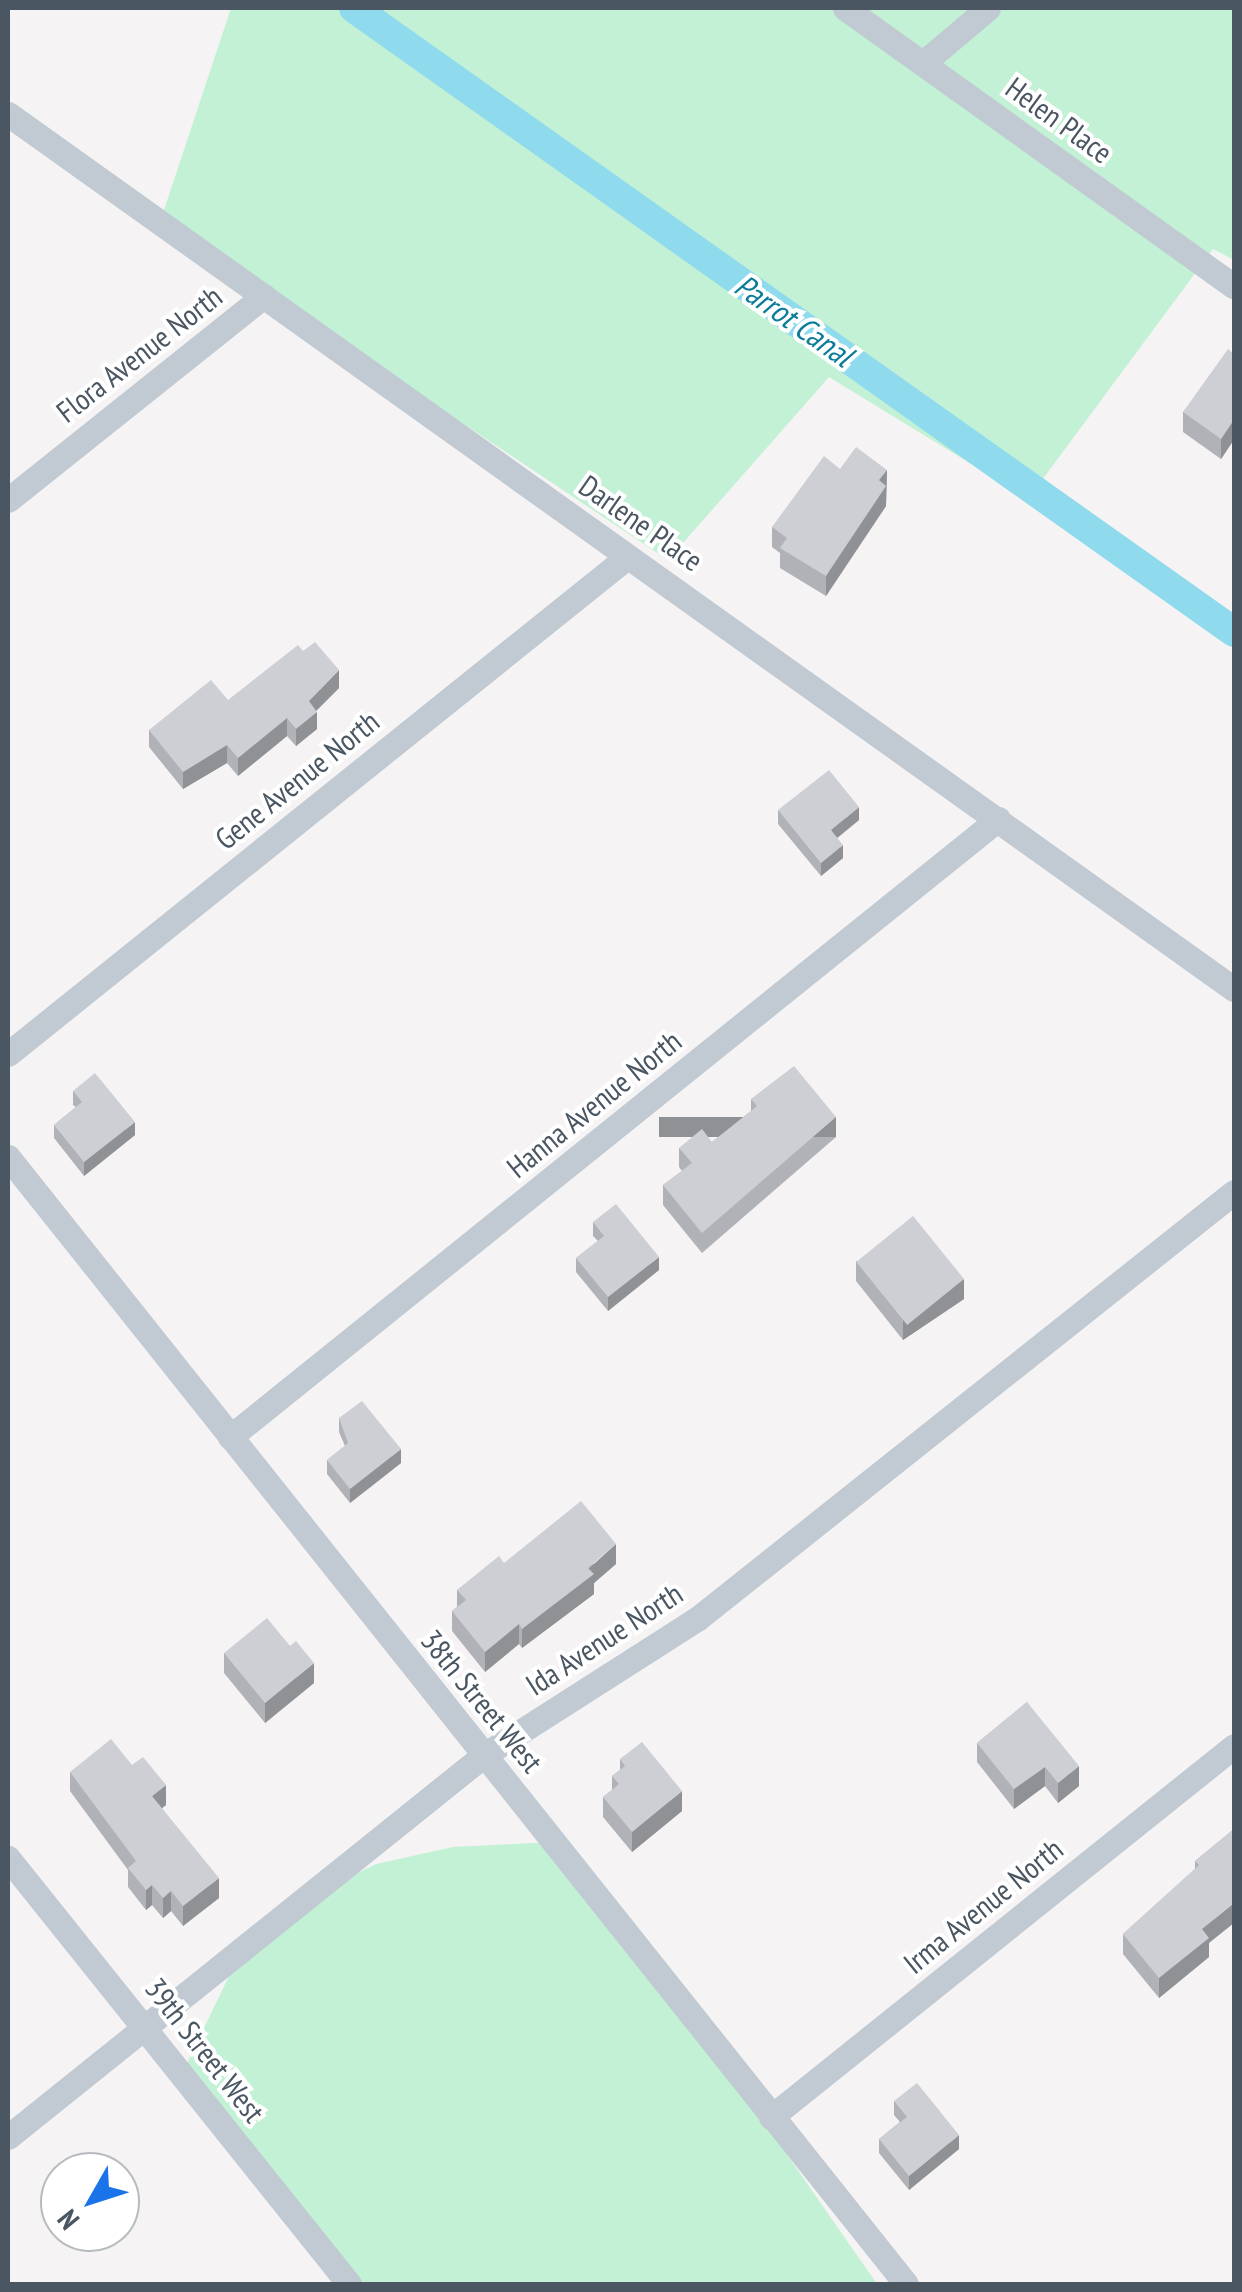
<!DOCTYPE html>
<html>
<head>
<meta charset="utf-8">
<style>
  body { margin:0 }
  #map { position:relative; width:1242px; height:2292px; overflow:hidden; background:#f5f3f3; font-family:"PT Sans Narrow",sans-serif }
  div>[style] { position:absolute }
  .green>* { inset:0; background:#c3f1d5 }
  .canal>* { height:30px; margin:-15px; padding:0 15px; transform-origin:15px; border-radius:15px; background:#90daee }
  .street>* { height:25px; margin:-12.5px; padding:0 12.5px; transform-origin:12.5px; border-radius:12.5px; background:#c1cad2 }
  .wall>* { inset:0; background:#b0b2b7 }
  .shaded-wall>* { inset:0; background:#909195; transform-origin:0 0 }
  .building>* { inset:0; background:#cdcfd5; transform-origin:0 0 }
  span { translate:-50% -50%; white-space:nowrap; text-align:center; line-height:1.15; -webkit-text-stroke:8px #fff; paint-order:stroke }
  .street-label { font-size:30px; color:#4a5661 }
  .water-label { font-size:32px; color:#0c7c9b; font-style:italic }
  .frame { position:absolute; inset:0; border:10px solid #4a5661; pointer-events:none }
  .north { position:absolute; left:40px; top:2152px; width:100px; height:100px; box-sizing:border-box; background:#fff; border:2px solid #b7bbc0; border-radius:50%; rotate:231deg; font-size:28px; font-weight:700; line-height:40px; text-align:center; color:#4a5661 }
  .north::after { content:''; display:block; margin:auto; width:35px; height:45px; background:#1a73e8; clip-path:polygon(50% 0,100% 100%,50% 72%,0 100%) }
</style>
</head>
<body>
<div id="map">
  <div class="green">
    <i style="clip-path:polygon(231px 8px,1234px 8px,1234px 260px,1213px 249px,1028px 499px,829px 377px,668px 560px,160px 222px)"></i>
    <i style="clip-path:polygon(555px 1842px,751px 2103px,877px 2284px,337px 2284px,179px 2080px,229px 1976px,310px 1897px,376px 1864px,453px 1847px)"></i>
  </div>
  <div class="canal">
    <i style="left:354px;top:8px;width:1079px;rotate:35.34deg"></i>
  </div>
  <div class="street">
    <i style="left:845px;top:8px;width:478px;rotate:35.6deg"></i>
    <i style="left:923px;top:63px;width:85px;rotate:-40.2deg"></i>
    <i style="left:8px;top:114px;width:1506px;rotate:35.52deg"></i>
    <i style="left:8px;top:500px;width:327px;rotate:-38.6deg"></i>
    <i style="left:8px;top:1054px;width:794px;rotate:-38.76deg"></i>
    <i style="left:8px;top:1157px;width:1441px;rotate:51.45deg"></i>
    <i style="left:230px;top:1437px;width:986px;rotate:-38.82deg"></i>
    <i style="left:8px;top:1858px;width:546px;rotate:51.32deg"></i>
    <i style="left:771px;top:2117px;width:593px;rotate:-38.71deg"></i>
    <i style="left:8px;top:2137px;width:610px;rotate:-38.75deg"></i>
    <i style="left:484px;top:1755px;width:253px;rotate:-32.6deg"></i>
    <i style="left:697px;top:1619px;width:686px;rotate:-38.49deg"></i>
  </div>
  <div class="wall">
    <i style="clip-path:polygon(1234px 354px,1234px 442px,1233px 441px,1221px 459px,1183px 432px,1183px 412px)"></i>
    <i style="clip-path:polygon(840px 469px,887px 470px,886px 506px,826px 596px,780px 568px,780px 553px,772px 547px,772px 527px)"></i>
    <i style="clip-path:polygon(339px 688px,316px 711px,317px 729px,296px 746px,287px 736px,238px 776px,227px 763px,183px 789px,149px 747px,149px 730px,228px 700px)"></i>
    <i style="clip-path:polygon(778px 810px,859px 820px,837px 838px,843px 858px,821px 876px,778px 824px)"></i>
    <i style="clip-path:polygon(73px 1091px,135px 1135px,84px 1176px,54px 1138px,54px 1125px,76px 1107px,73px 1105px)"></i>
    <i style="clip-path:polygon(751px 1099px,836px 1137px,702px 1253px,663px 1205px,663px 1185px,682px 1171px,679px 1167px,679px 1148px,712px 1142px,751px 1111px)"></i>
    <i style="clip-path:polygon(593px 1222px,659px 1270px,608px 1311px,576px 1272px,576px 1258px,598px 1241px,593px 1236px)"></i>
    <i style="clip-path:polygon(856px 1261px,964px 1299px,903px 1340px,856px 1281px)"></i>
    <i style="clip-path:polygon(339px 1418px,401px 1463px,350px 1503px,327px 1474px,327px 1460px,345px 1446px,339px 1432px)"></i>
    <i style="clip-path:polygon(504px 1563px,616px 1564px,594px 1583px,594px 1594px,522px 1648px,519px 1644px,485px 1672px,452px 1631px,452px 1611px,457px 1607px,457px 1590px)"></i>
    <i style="clip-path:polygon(224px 1653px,314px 1683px,265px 1723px,224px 1673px)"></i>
    <i style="clip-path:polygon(1027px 1702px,1079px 1786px,1058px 1803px,1045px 1786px,1014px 1809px,977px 1762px,977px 1743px)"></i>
    <i style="clip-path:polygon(620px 1759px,682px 1811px,632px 1852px,603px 1817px,603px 1797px,612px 1790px,612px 1776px,620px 1770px)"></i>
    <i style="clip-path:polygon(70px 1772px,166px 1805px,162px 1808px,219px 1898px,183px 1926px,171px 1911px,163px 1918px,152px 1905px,146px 1910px,128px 1887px,128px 1870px,70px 1791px)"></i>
    <i style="clip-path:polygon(1234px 1829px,1209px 1943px,1209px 1957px,1159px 1998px,1123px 1954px,1123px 1934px,1195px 1869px,1195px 1861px)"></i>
    <i style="clip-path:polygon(894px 2101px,959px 2149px,909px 2190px,879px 2153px,879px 2139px,900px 2122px,894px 2115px)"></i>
  </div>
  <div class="shaded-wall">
    <i style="clip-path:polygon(1233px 421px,1233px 441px,1221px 459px,1221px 439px)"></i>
    <i style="clip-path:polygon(887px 470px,886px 506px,826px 596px,826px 576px,879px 480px)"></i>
    <i style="clip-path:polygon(339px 670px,339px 688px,312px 715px,317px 712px,317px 729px,296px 746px,296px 729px,309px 701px)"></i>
    <i style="clip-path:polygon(287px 718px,287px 736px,238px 776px,238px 758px)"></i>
    <i style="clip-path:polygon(227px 745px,227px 763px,183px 789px,183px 772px)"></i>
    <i style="clip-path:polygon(859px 807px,859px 820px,831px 843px,831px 830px)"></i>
    <i style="clip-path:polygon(843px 845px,843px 858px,821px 876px,821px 863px)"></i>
    <i style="left:836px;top:1117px;width:20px;height:177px;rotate:90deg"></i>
    <i style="clip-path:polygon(135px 1122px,135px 1135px,84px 1176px,84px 1162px)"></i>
    <i style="clip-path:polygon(659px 1257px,659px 1270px,608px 1311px,608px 1297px)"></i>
    <i style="clip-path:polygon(964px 1279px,964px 1299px,903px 1340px,903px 1320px)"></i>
    <i style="clip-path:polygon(401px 1449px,401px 1463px,350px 1503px,350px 1489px)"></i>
    <i style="clip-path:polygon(616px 1544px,616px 1564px,594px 1583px,594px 1594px,522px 1648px,522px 1629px)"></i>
    <i style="clip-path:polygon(519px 1624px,519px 1644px,485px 1672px,485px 1652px)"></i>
    <i style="clip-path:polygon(314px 1663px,314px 1683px,265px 1723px,265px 1703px)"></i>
    <i style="clip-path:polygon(1079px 1766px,1079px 1786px,1058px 1803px,1058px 1783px)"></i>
    <i style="clip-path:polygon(1045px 1767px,1045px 1786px,1014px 1809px,1014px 1789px)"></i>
    <i style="clip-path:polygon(166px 1785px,166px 1805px,152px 1816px,152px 1796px)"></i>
    <i style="clip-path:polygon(682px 1791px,682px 1811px,632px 1852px,632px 1832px)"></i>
    <i style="clip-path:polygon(219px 1878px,219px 1898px,183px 1926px,183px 1906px)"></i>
    <i style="clip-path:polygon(152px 1885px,152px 1905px,146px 1910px,146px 1890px)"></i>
    <i style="clip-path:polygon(171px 1891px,171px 1911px,163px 1918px,163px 1898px)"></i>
    <i style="clip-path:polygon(1234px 1903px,1234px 1923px,1209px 1943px,1209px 1957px,1159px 1998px,1159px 1978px,1202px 1929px)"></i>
    <i style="clip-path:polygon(959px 2135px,959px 2149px,909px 2190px,909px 2176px)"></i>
  </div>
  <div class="building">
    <i style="clip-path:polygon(1228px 349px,1234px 354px,1234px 422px,1233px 421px,1221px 439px,1183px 412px)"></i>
    <i style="clip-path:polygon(856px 447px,887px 470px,879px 480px,886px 486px,826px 576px,780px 548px,787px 538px,772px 527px,824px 456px,840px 469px)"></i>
    <i style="clip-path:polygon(315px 642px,339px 670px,309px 701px,317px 712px,296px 729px,287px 718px,238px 758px,227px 745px,183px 772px,149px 730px,211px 680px,228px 700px,298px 645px,303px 651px)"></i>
    <i style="clip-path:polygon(829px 770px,859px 807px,831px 830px,843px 845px,821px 863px,778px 810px)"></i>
    <i style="clip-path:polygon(794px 1066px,836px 1117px,702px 1233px,663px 1185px,692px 1163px,679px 1148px,702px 1129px,712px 1142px,757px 1106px,751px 1099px)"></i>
    <i style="clip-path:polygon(95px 1073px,135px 1122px,84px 1162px,54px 1125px,82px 1102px,73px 1091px)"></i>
    <i style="clip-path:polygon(616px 1204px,659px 1257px,608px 1297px,576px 1258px,604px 1236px,593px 1222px)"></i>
    <i style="left:913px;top:1216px;width:81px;height:73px;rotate:51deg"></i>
    <i style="clip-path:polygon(362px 1401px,401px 1449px,350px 1489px,327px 1460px,348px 1443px,339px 1418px)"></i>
    <i style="clip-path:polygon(581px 1501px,616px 1544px,588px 1568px,594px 1574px,522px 1629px,519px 1624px,485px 1652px,452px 1611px,466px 1600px,457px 1590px,499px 1556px,504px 1563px)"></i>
    <i style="clip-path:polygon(267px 1618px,290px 1646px,296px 1641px,314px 1663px,265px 1703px,224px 1653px)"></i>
    <i style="clip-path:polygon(1027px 1702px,1079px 1766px,1058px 1783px,1045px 1767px,1014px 1789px,977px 1743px)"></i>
    <i style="clip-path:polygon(111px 1739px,132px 1765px,143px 1757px,166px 1785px,152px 1796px,219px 1878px,183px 1906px,171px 1891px,163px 1898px,152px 1885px,146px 1890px,128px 1868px,136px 1861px,70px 1772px)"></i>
    <i style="clip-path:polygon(642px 1742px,682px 1791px,632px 1832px,603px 1797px,619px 1784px,612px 1776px,625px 1766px,620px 1759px)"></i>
    <i style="clip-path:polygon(1234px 1829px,1234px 1903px,1202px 1929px,1209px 1938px,1159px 1978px,1123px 1934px,1199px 1865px,1195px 1861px)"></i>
    <i style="clip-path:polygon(917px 2083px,959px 2135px,909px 2176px,879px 2139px,907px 2117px,894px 2101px)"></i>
  </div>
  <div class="street-label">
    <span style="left:1059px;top:120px;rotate:36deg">Helen Place</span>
    <span style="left:139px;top:354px;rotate:-38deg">Flora Avenue North</span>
    <span style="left:641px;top:523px;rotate:35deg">Darlene Place</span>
    <span style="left:297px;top:780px;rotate:-39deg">Gene Avenue North</span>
    <span style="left:594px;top:1104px;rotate:-39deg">Hanna Avenue North</span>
    <span style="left:604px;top:1639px;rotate:-33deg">Ida Avenue North</span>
    <span style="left:482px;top:1701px;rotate:51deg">38th Street West</span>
    <span style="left:983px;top:1906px;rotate:-39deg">Irma Avenue North</span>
    <span style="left:205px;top:2050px;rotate:52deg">39th Street West</span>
  </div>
  <div class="water-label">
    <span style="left:794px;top:320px;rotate:35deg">Parrot Canal</span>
  </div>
  <div class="frame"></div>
  <div class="north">N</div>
</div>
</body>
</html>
